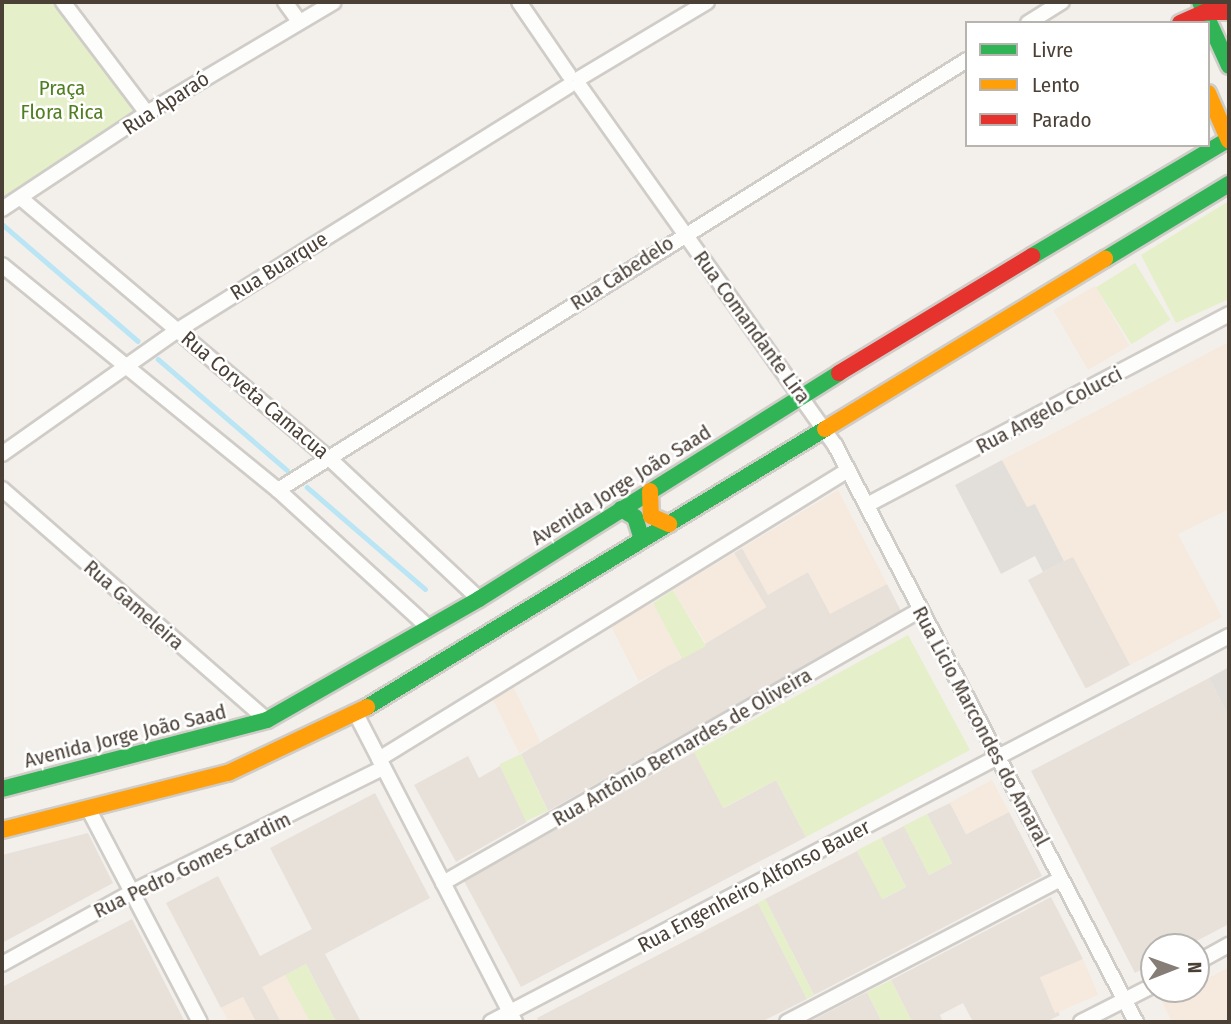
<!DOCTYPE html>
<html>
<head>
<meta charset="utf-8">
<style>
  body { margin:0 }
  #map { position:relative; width:1231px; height:1024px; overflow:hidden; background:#f3f0ec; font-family:"Fira Sans Condensed",sans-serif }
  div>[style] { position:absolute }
  .residential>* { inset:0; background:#e8e1d9; transform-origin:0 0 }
  .commercial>* { inset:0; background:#f6e9de; transform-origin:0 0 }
  .green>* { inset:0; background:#e5efca; transform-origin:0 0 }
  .parking>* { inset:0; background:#e2dfdb }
  .stream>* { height:4.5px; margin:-2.25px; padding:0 2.25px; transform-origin:2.25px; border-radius:2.25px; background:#b9e5f4 }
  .roads { filter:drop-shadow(2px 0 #d0ccc8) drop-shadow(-2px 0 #d0ccc8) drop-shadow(0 2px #d0ccc8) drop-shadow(0 -2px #d0ccc8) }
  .street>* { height:14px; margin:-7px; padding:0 7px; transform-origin:7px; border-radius:7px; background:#fdfdfc }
  .fast>* { height:16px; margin:-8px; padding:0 8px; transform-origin:8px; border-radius:8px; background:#30b455 }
  .slow>* { height:16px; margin:-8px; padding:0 8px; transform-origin:8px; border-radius:8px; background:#ff9f0a }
  .jam>* { height:16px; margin:-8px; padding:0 8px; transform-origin:8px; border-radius:8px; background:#e5322d }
  span { translate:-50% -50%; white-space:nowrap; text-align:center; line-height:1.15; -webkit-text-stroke:5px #fff; paint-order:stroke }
  .park-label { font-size:21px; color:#517e21 }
  .street-label { font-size:21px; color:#4b4036 }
  .frame { position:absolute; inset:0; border:4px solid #4b4036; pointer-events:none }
  .legend { position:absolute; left:965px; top:21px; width:245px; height:126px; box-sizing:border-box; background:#fff; border:2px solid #b7b3af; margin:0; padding:9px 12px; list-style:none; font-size:21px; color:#4b4036 }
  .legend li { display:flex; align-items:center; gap:14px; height:35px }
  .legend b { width:35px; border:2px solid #b7b3af }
  .north { position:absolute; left:1140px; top:933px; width:70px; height:70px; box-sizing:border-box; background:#fff; border:2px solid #b7b3af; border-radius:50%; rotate:89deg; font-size:19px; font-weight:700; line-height:28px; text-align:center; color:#4b4036 }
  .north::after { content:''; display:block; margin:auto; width:24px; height:32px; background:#867e76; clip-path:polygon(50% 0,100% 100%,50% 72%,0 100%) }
</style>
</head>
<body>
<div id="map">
  <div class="residential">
    <i style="clip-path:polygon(742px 548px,768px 594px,808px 572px,830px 613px,887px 584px,901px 611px,548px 811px,521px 754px,766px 607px,734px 553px)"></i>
    <i style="left:1073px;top:556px;width:123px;height:51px;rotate:62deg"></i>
    <i style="clip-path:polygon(1209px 678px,1229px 717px,1229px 924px,1185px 947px,1154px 947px,1154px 963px,1135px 973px,1031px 771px)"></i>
    <i style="clip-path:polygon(694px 752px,724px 808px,776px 780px,806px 837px,521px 987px,464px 881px)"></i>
    <i style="clip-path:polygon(468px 756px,479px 778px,500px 766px,527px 822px,456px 862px,414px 785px)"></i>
    <i style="clip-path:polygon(375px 793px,430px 898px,325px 954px,361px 1022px,336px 1022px,306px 964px,263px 987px,281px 1022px,256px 1022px,243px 997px,221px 1008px,166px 903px,218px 876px,260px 956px,312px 929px,270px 848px)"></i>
    <i style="clip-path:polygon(950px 803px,966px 834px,1009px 812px,1042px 876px,814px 995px,765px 899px,857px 851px,883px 899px,906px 887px,881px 838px,904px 826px,929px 875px,952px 863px,927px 814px)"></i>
    <i style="clip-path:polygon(88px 833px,113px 883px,2px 943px,2px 855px)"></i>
    <i style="clip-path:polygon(1051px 897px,1083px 959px,1042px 981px,1060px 1015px,1046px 1022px,973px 1022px,963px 1003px,940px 1015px,943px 1022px,912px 1022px,891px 980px)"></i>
    <i style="clip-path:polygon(758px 903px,807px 999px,761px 1022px,539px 1022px,537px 1018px)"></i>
    <i style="clip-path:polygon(132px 919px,185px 1022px,2px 1022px,2px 987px)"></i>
    <i style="clip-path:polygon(867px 992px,882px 1022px,809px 1022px,855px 998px)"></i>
  </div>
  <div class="commercial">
    <i style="left:1095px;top:286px;width:69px;height:48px;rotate:60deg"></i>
    <i style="clip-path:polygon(1229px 342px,1229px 509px,1178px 534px,1222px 617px,1130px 665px,1073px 557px,1064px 561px,1035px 504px,1027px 508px,1002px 460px)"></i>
    <i style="clip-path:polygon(838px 490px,887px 584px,830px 614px,808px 572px,768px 595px,742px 548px)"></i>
    <i style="left:734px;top:553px;width:63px;height:71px;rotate:59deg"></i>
    <i style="left:653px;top:603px;width:63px;height:48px;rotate:63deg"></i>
    <i style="left:514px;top:688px;width:61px;height:24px;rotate:64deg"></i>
    <i style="left:992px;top:780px;width:36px;height:48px;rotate:62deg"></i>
    <i style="left:1083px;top:959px;width:39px;height:47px;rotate:67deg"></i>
    <i style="clip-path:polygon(1229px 967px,1229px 1022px,1172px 1022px,1162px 1002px)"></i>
    <i style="clip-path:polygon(285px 975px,310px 1022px,281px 1022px,262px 987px)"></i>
    <i style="clip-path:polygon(243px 997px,256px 1022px,229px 1022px,221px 1008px)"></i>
  </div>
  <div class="green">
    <i style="clip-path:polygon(2px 2px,63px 2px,147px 113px,2px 209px)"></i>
    <i style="clip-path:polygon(1229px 201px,1229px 299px,1176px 323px,1141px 255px)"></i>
    <i style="left:1135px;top:263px;width:67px;height:46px;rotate:58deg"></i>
    <i style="clip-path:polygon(673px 590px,706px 646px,682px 659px,653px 603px)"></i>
    <i style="clip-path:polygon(908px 635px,970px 750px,806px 837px,776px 780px,723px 808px,694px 752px)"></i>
    <i style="left:521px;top:754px;width:63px;height:24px;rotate:65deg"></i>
    <i style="left:927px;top:814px;width:55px;height:26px;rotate:63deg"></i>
    <i style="left:881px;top:838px;width:55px;height:27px;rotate:63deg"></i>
    <i style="left:765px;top:899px;width:108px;height:8px;rotate:63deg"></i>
    <i style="clip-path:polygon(306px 964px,325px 1001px,336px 1022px,310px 1022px,285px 975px)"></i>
    <i style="clip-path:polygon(891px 980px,912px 1022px,882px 1022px,867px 992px)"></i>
  </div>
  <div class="parking">
    <i style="clip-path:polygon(1002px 460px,1027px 507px,1035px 504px,1064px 561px,1043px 572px,1035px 556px,1001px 574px,955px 485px)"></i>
    <i style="clip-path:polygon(1229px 667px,1229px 717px,1209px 678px)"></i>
  </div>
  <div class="stream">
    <i style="left:2px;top:224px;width:179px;rotate:40.7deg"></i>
    <i style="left:158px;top:359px;width:170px;rotate:40.7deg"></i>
    <i style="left:307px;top:487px;width:156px;rotate:40.8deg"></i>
  </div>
  <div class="roads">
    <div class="street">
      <i style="left:63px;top:2px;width:139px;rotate:52.9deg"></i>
      <i style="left:285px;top:2px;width:24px;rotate:54deg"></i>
      <i style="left:519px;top:2px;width:88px;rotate:55.6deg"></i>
      <i style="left:1028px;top:23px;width:40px;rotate:-32deg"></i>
      <i style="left:580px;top:78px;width:148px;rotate:-30.9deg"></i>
      <i style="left:579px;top:85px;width:442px;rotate:54.6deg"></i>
      <i style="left:835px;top:445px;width:651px;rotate:62.45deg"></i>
      <i style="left:23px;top:200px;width:402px;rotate:40.2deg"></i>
      <i style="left:330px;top:459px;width:204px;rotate:43.2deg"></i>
      <i style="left:2px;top:209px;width:174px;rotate:-33.5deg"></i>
      <i style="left:147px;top:113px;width:217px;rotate:-30.7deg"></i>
      <i style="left:2px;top:265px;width:356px;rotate:39.2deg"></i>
      <i style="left:278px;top:490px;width:205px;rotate:42.4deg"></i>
      <i style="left:2px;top:454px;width:215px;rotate:-35.2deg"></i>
      <i style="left:178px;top:330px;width:461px;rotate:-32deg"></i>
      <i style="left:2px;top:489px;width:352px;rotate:41.1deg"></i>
      <i style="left:278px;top:490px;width:812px;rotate:-31.97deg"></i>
      <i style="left:867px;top:505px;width:409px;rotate:-27.8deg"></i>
      <i style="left:356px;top:714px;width:347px;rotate:62.7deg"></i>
      <i style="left:379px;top:759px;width:551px;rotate:-31.64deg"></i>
      <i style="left:89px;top:810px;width:239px;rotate:62.4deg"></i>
      <i style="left:443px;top:883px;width:550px;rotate:-29.78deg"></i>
      <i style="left:1196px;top:963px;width:38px;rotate:-29deg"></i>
      <i style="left:2px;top:964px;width:149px;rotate:-29deg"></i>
      <i style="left:132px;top:892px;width:280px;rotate:-26.3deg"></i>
      <i style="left:491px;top:1022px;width:833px;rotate:-27.61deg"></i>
      <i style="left:787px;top:1022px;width:309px;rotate:-27.6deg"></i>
      <i style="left:1081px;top:1022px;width:82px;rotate:-26.9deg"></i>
    </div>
    <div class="fast">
      <i style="left:1200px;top:2px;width:70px;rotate:65.6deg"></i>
      <i style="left:1032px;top:256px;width:229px;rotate:-30.7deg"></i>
      <i style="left:1105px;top:259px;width:145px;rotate:-31.2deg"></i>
      <i style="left:621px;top:509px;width:16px;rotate:30deg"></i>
      <i style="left:635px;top:517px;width:24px;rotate:73deg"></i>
      <i style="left:367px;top:707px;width:536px;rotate:-31.26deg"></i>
      <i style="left:2px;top:789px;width:274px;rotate:-14.6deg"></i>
      <i style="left:267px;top:720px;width:244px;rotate:-29.7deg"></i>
      <i style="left:479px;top:599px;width:425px;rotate:-32.1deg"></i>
    </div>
    <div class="slow">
      <i style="left:1208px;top:93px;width:52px;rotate:66.4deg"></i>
      <i style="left:825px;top:429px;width:328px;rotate:-31.3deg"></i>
      <i style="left:650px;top:491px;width:25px;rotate:88deg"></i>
      <i style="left:651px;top:516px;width:20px;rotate:24deg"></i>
      <i style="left:2px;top:830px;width:233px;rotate:-14.2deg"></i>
      <i style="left:228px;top:773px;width:154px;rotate:-25.4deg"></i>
    </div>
    <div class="jam">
      <i style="left:1180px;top:23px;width:27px;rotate:-24deg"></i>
      <i style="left:1205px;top:12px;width:24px"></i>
      <i style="left:839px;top:373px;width:226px;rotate:-31.2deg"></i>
    </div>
  </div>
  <div class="park-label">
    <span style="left:62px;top:100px">Praça<br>Flora Rica</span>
  </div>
  <div class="street-label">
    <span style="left:166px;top:103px;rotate:-33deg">Rua Aparaó</span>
    <span style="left:279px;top:266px;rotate:-32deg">Rua Buarque</span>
    <span style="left:622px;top:273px;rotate:-33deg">Rua Cabedelo</span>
    <span style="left:752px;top:327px;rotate:54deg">Rua Comandante Lira</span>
    <span style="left:255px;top:395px;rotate:40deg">Rua Corveta Camacua</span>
    <span style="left:1049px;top:410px;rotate:-28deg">Rua Angelo Colucci</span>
    <span style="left:621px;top:485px;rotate:-32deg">Avenida Jorge João Saad</span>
    <span style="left:134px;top:605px;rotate:41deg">Rua Gameleira</span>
    <span style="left:981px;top:726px;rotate:62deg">Rua Licio Marcondes do Amaral</span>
    <span style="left:125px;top:736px;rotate:-14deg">Avenida Jorge João Saad</span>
    <span style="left:682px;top:747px;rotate:-30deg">Rua Antônio Bernardes de Oliveira</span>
    <span style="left:192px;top:865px;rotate:-26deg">Rua Pedro Gomes Cardim</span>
    <span style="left:754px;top:886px;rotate:-28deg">Rua Engenheiro Alfonso Bauer</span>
  </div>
  <div class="frame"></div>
  <ul class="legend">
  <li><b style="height:9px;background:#30b455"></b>Livre</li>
  <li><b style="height:9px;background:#ff9f0a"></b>Lento</li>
  <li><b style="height:9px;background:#e5322d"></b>Parado</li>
  </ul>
  <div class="north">N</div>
</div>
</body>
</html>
